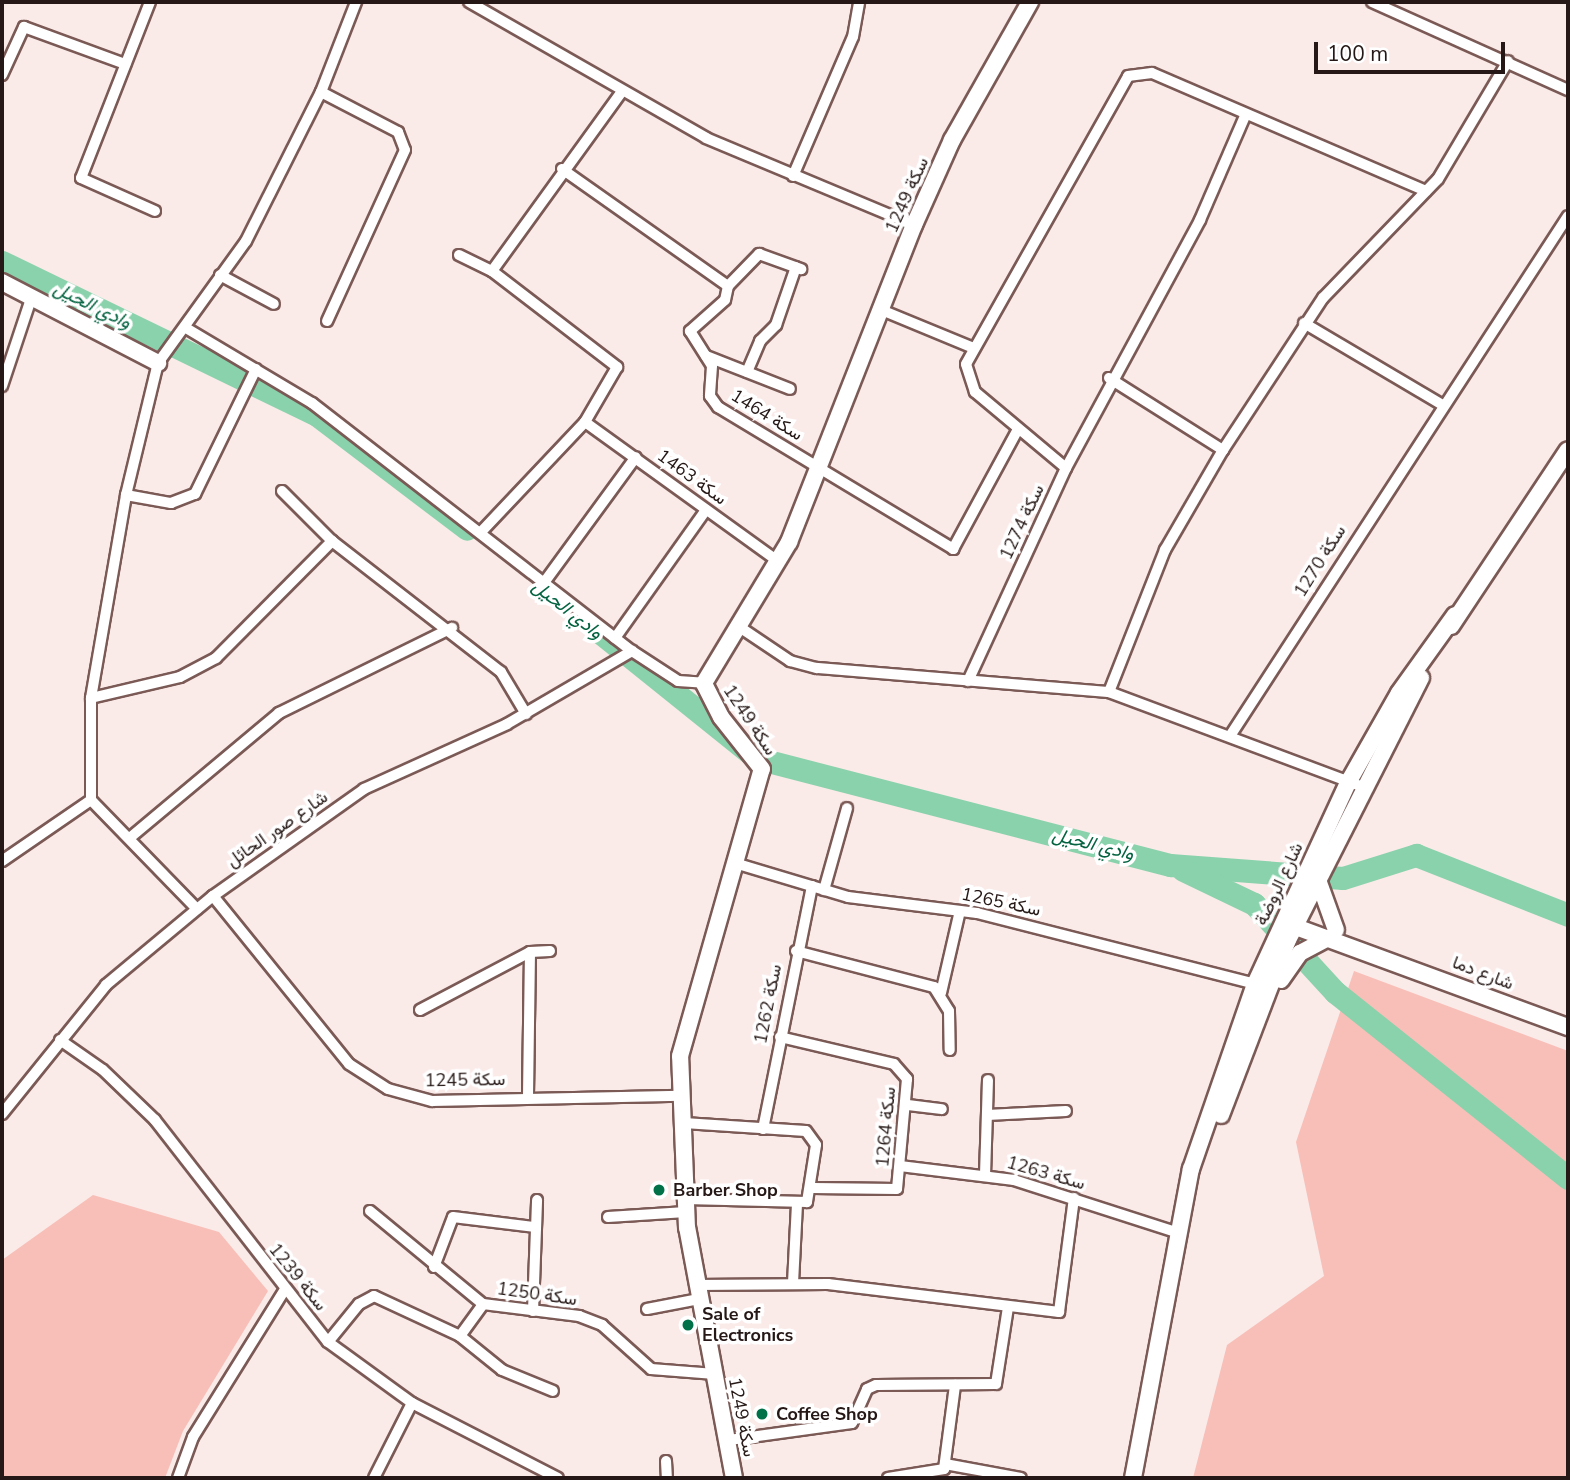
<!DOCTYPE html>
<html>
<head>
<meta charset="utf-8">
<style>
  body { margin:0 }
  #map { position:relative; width:1570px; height:1480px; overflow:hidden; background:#faeae8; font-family:"Nunito Sans",Vazirmatn,sans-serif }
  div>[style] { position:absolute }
  .green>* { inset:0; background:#f8bfb8 }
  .river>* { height:23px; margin:-11.5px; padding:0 11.5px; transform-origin:11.5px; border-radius:11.5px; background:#89d2ac }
  .roads { filter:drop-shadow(2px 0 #7b5a56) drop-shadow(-2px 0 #7b5a56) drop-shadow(0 2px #7b5a56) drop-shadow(0 -2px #7b5a56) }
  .street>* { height:10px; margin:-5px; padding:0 5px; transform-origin:5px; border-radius:5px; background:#fff }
  .secondary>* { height:16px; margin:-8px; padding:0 8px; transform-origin:8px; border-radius:8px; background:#fff }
  .dots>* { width:19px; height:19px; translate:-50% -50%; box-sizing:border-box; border:4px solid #fff; border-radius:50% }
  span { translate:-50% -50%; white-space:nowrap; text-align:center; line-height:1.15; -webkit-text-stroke:7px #fff; paint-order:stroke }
  .street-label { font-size:18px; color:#251816 }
  .poi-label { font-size:18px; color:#251816; font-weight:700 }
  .left { translate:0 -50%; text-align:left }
  .water-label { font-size:19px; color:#046341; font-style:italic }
  .frame { position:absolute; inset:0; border:4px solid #251816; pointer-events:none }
  .scale { position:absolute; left:1314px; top:42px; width:191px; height:32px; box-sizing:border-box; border:4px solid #251816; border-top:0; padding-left:9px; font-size:21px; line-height:24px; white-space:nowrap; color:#251816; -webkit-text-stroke:5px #fff; paint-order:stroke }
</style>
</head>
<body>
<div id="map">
  <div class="green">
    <i style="clip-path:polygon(1354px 971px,1568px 1051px,1568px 1478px,1193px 1478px,1227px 1345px,1324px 1276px,1296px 1142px)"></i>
    <i style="clip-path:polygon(93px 1195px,219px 1232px,268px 1291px,183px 1431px,165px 1478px,2px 1478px,2px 1260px)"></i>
  </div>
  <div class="river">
    <i style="left:2px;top:262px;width:350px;rotate:25.9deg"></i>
    <i style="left:317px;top:415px;width:188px;rotate:37.2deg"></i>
    <i style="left:597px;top:630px;width:204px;rotate:38.8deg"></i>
    <i style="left:756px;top:758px;width:428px;rotate:14.5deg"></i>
    <i style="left:1170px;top:865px;width:173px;rotate:4.3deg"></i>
    <i style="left:1343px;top:878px;width:77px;rotate:-17.5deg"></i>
    <i style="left:1416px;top:855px;width:163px;rotate:21.5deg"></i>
    <i style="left:1183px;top:870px;width:79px;rotate:25.6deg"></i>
    <i style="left:1254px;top:904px;width:120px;rotate:47.4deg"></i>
    <i style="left:1335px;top:992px;width:298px;rotate:38.6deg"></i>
  </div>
  <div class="roads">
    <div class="street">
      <i style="left:150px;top:2px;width:189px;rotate:111.4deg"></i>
      <i style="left:81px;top:178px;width:81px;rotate:24deg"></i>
      <i style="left:469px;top:2px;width:273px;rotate:29.8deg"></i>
      <i style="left:706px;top:138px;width:225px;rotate:22.7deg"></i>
      <i style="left:1372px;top:2px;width:215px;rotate:24.2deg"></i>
      <i style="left:2px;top:75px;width:53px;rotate:-65.4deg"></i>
      <i style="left:24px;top:27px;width:108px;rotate:20.1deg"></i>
      <i style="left:321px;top:92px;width:87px;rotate:27.5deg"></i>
      <i style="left:398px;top:132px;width:19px;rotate:69deg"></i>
      <i style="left:405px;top:150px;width:188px;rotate:114.5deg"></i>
      <i style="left:562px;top:169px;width:203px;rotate:35.2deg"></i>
      <i style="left:793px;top:176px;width:151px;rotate:-66.7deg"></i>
      <i style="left:853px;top:37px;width:36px;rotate:-80deg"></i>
      <i style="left:459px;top:255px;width:37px;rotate:26deg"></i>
      <i style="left:492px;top:271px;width:158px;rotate:37.5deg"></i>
      <i style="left:617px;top:367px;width:64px;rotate:120.2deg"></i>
      <i style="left:585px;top:422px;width:151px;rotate:133.4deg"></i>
      <i style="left:492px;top:271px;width:220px;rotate:-54.1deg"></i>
      <i style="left:220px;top:275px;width:61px;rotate:28.2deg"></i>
      <i style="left:728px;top:286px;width:14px;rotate:102deg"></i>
      <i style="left:725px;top:300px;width:47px;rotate:138.5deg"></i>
      <i style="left:690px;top:331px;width:41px;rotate:57.8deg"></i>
      <i style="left:712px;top:366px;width:30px;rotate:94deg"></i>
      <i style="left:710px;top:396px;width:14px;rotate:54deg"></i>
      <i style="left:718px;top:407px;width:275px;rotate:31.1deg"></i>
      <i style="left:953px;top:549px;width:134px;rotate:-61.5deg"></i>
      <i style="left:728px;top:286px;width:45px;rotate:-45.9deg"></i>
      <i style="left:759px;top:254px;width:45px;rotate:19.7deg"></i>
      <i style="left:879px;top:309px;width:100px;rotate:22.4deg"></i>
      <i style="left:1304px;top:323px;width:159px;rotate:30.6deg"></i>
      <i style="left:186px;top:328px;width:147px;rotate:30.8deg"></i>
      <i style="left:312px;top:403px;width:405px;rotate:37.8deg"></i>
      <i style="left:632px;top:651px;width:55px;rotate:33.1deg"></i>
      <i style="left:678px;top:681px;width:26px;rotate:4deg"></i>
      <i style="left:706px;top:356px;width:90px;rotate:21.4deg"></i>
      <i style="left:747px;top:372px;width:34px;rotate:-67deg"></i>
      <i style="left:760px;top:341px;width:23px;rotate:-45deg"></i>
      <i style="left:776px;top:325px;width:61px;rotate:-71deg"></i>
      <i style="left:1109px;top:378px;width:135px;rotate:32.3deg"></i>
      <i style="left:2px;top:386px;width:95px;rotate:-71.6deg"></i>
      <i style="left:585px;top:422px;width:238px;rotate:35.8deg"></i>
      <i style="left:1066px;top:468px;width:119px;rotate:-140.1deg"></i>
      <i style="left:975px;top:392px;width:29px;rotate:-108deg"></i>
      <i style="left:966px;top:364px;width:330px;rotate:-60.6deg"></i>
      <i style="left:1128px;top:76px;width:24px;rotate:-7deg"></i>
      <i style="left:1152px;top:73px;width:298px;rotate:23.3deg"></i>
      <i style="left:282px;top:491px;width:71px;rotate:45deg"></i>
      <i style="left:332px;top:541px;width:214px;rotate:37.8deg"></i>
      <i style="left:501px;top:672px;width:49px;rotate:59.2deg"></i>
      <i style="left:126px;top:495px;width:46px;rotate:10.1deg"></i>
      <i style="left:171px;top:503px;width:26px;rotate:-21deg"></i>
      <i style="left:195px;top:494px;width:139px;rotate:-64deg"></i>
      <i style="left:543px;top:584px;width:157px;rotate:-53.8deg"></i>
      <i style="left:738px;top:626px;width:63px;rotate:33.9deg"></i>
      <i style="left:790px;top:661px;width:28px;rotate:15deg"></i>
      <i style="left:817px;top:668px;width:293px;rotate:4.7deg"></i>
      <i style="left:1109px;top:692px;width:271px;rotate:20.5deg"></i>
      <i style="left:615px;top:638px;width:157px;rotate:-54.6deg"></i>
      <i style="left:968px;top:681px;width:234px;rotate:-65.3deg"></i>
      <i style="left:1066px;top:468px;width:282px;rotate:-61.6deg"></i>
      <i style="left:1200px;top:220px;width:113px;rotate:-66.6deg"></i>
      <i style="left:1109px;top:692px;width:153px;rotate:-68.5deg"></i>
      <i style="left:1165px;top:550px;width:116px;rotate:-59.9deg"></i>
      <i style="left:1223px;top:450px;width:182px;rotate:-56.7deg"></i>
      <i style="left:1323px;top:298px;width:165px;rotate:-46deg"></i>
      <i style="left:1438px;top:179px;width:137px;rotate:-59.3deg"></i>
      <i style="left:91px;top:698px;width:91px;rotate:-13.3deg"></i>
      <i style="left:180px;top:677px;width:41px;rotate:-27.8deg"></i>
      <i style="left:216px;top:658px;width:165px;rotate:-45.2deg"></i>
      <i style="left:1230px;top:736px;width:620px;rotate:-56.98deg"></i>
      <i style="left:91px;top:800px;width:152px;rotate:45.8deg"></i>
      <i style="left:132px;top:836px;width:192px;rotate:-39.9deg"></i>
      <i style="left:279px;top:713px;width:193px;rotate:-26.2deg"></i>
      <i style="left:2px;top:861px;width:108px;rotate:-34.4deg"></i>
      <i style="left:91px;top:800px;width:102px;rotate:-90deg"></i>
      <i style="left:91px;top:698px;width:206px;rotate:-80.2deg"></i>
      <i style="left:126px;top:495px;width:136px;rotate:-76.4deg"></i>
      <i style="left:158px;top:363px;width:150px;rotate:-54.2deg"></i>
      <i style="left:246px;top:241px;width:167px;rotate:-63.3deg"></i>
      <i style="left:321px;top:92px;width:97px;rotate:-68.7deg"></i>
      <i style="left:738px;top:864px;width:115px;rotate:16.7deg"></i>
      <i style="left:848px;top:897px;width:130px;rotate:7.1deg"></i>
      <i style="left:977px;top:913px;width:287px;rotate:14.3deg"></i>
      <i style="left:824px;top:890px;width:85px;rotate:-74.3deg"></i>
      <i style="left:213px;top:896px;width:216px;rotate:51deg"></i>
      <i style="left:349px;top:1064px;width:46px;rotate:32.7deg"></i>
      <i style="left:388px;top:1089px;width:46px;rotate:15.3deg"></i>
      <i style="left:432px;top:1101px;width:249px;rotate:-1.2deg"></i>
      <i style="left:796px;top:951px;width:143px;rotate:14.6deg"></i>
      <i style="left:934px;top:987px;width:28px;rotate:58deg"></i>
      <i style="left:949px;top:1011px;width:39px;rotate:89deg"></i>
      <i style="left:941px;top:993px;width:84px;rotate:-77deg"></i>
      <i style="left:420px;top:1010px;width:124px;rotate:-27.8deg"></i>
      <i style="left:530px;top:952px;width:20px;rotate:-3deg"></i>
      <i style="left:780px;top:1037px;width:117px;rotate:13.3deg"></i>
      <i style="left:894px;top:1064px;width:20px;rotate:49deg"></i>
      <i style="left:907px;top:1079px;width:110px;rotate:95.2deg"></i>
      <i style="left:897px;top:1189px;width:84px;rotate:-179.3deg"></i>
      <i style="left:60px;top:1040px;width:52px;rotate:34.9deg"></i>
      <i style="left:103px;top:1070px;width:72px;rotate:43.9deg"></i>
      <i style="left:155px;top:1120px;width:281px;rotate:52.1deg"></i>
      <i style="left:328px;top:1342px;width:104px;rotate:36deg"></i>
      <i style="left:412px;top:1403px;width:164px;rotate:27.2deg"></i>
      <i style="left:528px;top:1095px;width:143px;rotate:-89.2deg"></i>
      <i style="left:908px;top:1105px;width:34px;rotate:7deg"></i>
      <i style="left:2px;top:1114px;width:166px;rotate:-51.1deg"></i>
      <i style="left:106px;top:985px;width:139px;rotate:-39.8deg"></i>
      <i style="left:213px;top:896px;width:185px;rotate:-35.3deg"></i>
      <i style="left:364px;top:789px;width:157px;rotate:-24.4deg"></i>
      <i style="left:507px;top:724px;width:145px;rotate:-30.3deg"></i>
      <i style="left:987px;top:1115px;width:79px;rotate:-2.9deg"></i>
      <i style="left:684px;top:1123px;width:122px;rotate:3.8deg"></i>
      <i style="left:806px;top:1131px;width:17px;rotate:54deg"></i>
      <i style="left:816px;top:1145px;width:58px;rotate:99deg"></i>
      <i style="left:807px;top:1202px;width:122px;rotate:-178.6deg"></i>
      <i style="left:763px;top:1129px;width:248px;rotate:-78.6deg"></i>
      <i style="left:900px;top:1166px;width:115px;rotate:7deg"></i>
      <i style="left:1014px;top:1180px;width:173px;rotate:17.8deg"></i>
      <i style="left:985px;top:1175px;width:95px;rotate:-88.2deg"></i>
      <i style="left:370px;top:1211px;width:146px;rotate:39.5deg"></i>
      <i style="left:483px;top:1304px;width:97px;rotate:7.1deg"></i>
      <i style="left:579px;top:1316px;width:25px;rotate:21deg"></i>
      <i style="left:602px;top:1325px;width:66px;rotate:41.9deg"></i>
      <i style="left:651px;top:1369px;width:64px;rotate:4.5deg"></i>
      <i style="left:608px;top:1217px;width:78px;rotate:-3.7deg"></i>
      <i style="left:434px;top:1267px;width:53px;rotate:-69.2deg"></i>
      <i style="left:453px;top:1217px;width:83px;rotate:7deg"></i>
      <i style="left:793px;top:1283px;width:80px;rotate:-87.1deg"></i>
      <i style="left:696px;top:1285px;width:132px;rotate:-0.4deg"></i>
      <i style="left:828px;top:1284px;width:233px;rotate:6.9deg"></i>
      <i style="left:1059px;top:1312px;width:115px;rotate:-82.5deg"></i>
      <i style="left:647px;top:1309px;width:53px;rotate:-10.9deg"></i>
      <i style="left:533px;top:1311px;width:111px;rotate:-87.9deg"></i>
      <i style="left:460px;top:1336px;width:54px;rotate:39deg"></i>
      <i style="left:502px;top:1370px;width:55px;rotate:22.4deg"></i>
      <i style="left:328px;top:1342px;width:49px;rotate:-50.8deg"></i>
      <i style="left:359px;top:1304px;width:17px;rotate:-28deg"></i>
      <i style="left:374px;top:1296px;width:95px;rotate:24.9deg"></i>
      <i style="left:460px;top:1336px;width:39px;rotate:-54deg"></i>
      <i style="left:729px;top:1440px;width:124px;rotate:-7.9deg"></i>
      <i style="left:852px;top:1423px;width:37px;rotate:-66deg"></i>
      <i style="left:867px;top:1389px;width:10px;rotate:-24deg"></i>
      <i style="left:876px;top:1385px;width:120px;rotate:-0.5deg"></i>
      <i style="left:996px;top:1384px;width:78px;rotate:-81.1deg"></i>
      <i style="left:666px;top:1461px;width:17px;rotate:87deg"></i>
      <i style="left:945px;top:1464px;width:77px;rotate:10.4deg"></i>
      <i style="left:178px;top:1478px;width:44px;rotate:-69.9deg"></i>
      <i style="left:193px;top:1437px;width:174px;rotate:-58.1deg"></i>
      <i style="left:374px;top:1478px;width:84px;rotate:-63.1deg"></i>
      <i style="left:888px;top:1478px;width:57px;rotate:-9.1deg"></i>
      <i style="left:944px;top:1469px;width:85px;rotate:-82.5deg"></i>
    </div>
    <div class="secondary">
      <i style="left:2px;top:282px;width:176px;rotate:27.4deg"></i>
      <i style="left:1451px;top:626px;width:211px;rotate:-56.4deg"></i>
      <i style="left:1317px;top:877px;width:56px;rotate:70.3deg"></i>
      <i style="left:1285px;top:923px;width:302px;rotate:20.2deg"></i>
      <i style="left:1281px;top:980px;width:33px;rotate:-55deg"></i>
      <i style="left:1300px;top:953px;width:32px;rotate:-28deg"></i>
      <i style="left:1221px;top:1115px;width:187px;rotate:-69.1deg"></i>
      <i style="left:1288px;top:940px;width:294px;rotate:-63.1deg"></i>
      <i style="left:734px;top:1478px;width:254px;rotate:-100.6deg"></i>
      <i style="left:687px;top:1228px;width:172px;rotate:-92.3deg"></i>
      <i style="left:680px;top:1056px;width:298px;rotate:-74.1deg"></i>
      <i style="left:762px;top:769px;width:66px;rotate:-128.3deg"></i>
      <i style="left:721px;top:717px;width:38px;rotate:-117deg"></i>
      <i style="left:704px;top:683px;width:165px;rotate:-58.9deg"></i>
      <i style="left:789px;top:542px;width:341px;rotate:-68.5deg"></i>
      <i style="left:914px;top:225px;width:93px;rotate:-65.9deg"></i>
      <i style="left:952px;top:140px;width:159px;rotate:-60.5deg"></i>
      <i style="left:1133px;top:1478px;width:314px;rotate:-79.4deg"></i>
      <i style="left:1191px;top:1169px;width:196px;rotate:-70.9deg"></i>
      <i style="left:1255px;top:984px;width:224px;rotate:-65.2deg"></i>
      <i style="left:1349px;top:781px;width:101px;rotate:-60.4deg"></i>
      <i style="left:1399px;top:693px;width:96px;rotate:-54.3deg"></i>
    </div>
  </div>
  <div class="dots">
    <i style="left:659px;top:1190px;background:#01714a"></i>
    <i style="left:688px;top:1325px;background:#01714a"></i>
    <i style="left:762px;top:1414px;background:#01714a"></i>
  </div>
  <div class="street-label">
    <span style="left:907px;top:195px;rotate:-66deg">سكة 1249</span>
    <span style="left:767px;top:415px;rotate:32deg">سكة 1464</span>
    <span style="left:692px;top:477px;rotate:36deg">سكة 1463</span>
    <span style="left:1022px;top:522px;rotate:-65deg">سكة 1274</span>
    <span style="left:1320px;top:561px;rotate:-58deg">سكة 1270</span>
    <span style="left:750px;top:720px;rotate:56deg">سكة 1249</span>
    <span style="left:277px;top:829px;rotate:-35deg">شارع صور الحائل</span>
    <span style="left:1279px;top:884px;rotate:-65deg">شارع الروضة</span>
    <span style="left:1001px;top:902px;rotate:12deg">سكة 1265</span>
    <span style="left:1483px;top:973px;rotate:21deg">شارع دما</span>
    <span style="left:768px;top:1004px;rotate:-79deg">سكة 1262</span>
    <span style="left:465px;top:1080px;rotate:-1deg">سكة 1245</span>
    <span style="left:886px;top:1127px;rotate:-85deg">سكة 1264</span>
    <span style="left:1046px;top:1173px;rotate:16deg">سكة 1263</span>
    <span style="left:298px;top:1277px;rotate:51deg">سكة 1239</span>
    <span style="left:537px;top:1294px;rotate:8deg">سكة 1250</span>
    <span style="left:742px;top:1417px;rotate:79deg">سكة 1249</span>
  </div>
  <div class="poi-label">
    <span class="left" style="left:673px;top:1190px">Barber Shop</span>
    <span class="left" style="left:702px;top:1325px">Sale of<br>Electronics</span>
    <span class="left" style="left:776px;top:1414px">Coffee Shop</span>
  </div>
  <div class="water-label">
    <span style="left:92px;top:306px;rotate:26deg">وادي الحيل</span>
    <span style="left:567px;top:610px;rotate:38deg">وادي الحيل</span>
    <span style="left:1093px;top:845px;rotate:14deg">وادي الحيل</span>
  </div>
  <div class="frame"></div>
  <div class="scale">100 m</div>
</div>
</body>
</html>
